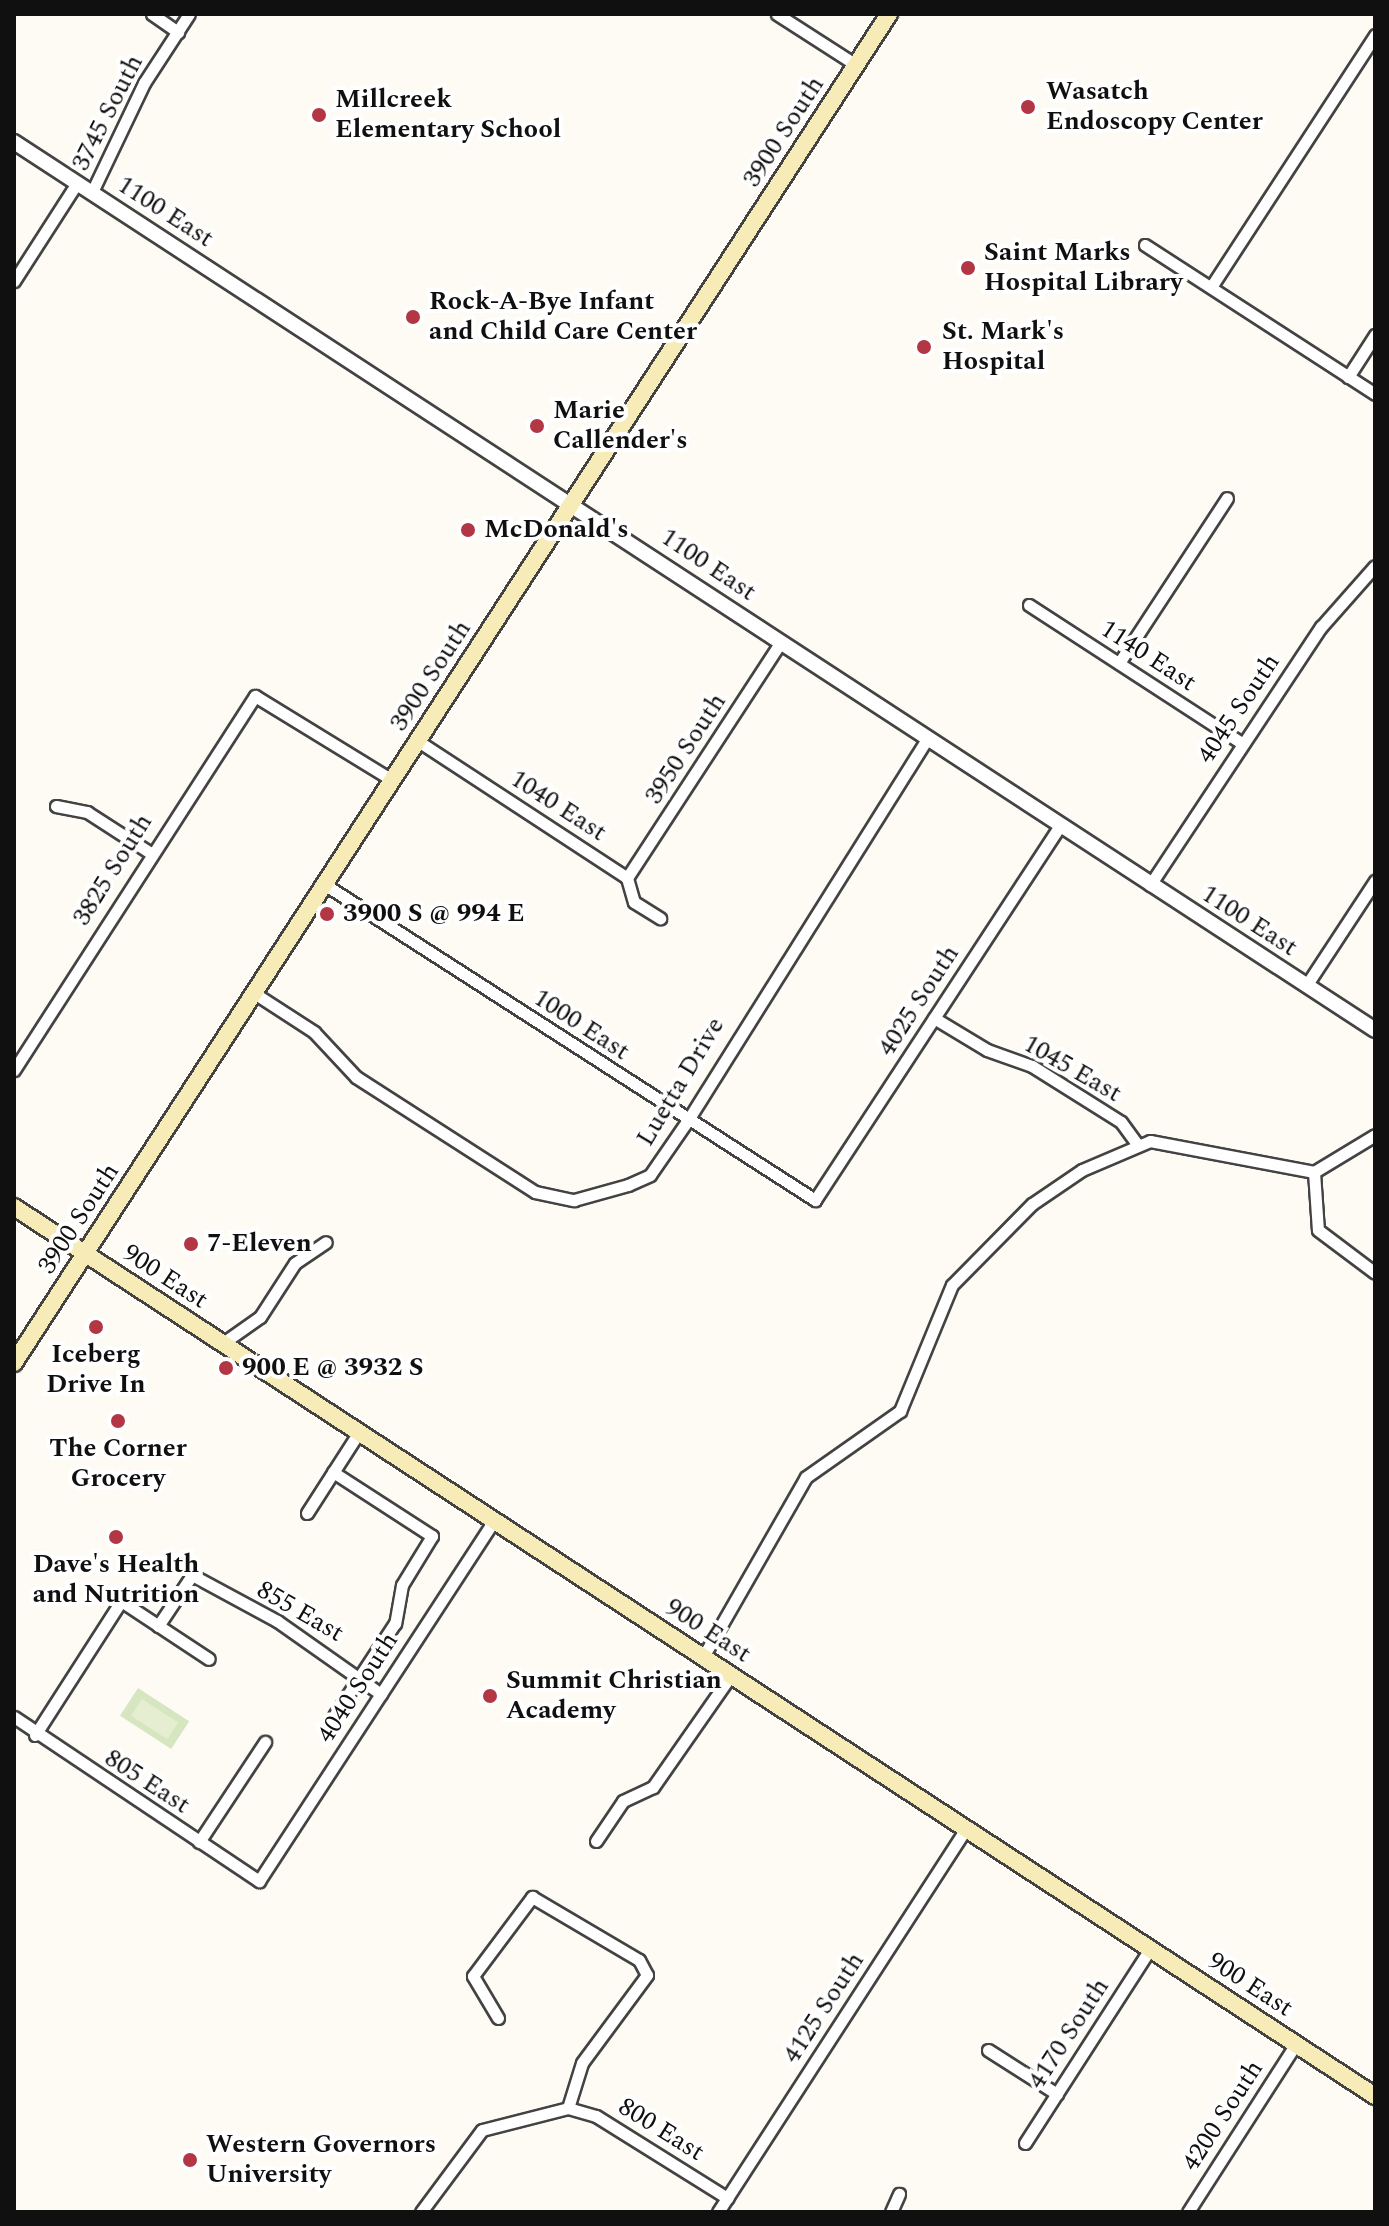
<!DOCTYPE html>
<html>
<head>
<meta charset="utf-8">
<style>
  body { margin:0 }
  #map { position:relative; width:1389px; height:2226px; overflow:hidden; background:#fefbf4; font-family:Spectral,serif }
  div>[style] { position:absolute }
  .green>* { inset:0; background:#d6e6c1; transform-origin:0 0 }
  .pitch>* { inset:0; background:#e6eed1; transform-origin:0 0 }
  .roads { filter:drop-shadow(2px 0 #434343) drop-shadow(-2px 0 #434343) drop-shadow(0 2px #434343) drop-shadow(0 -2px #434343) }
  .minor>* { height:11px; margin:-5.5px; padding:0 5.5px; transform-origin:5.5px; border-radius:5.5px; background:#fff }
  .tertiary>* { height:14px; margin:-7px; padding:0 7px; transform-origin:7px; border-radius:7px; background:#fff }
  .secondary>* { height:16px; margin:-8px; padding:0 8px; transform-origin:8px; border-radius:8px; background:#f7ebb7 }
  .dots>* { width:22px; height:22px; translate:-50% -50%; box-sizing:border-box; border:4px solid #fff; border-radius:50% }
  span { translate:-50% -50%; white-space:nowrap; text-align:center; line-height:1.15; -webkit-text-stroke:8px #fff; paint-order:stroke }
  .poi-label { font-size:26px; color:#101010; font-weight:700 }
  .left { translate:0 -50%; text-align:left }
  .street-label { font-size:26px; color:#101010 }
  .frame { position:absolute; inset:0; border:16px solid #101010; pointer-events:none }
</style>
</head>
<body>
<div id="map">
  <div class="green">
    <i style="left:138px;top:1688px;width:61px;height:33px;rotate:33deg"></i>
  </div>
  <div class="pitch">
    <i style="left:142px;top:1699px;width:43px;height:20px;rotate:33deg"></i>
  </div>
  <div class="roads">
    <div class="minor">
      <i style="left:152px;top:14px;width:32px;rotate:35deg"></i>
      <i style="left:777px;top:14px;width:94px;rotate:32.8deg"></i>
      <i style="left:92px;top:192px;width:121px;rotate:-64.5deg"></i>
      <i style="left:144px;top:83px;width:82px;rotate:-56.9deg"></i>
      <i style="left:1145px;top:245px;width:274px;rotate:32.9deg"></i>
      <i style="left:14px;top:281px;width:117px;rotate:-57.3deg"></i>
      <i style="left:1211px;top:287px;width:301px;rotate:-56.9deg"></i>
      <i style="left:1348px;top:377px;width:50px;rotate:-57.3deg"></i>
      <i style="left:1029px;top:605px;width:255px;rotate:33deg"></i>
      <i style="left:1119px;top:663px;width:197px;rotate:-56.8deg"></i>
      <i style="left:418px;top:741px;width:250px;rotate:33.2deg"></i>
      <i style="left:627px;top:878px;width:25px;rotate:74deg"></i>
      <i style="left:634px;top:902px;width:31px;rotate:32deg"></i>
      <i style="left:56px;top:806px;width:32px;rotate:11deg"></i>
      <i style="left:87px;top:812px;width:74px;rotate:32.8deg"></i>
      <i style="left:627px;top:878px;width:280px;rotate:-56.9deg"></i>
      <i style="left:324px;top:884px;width:584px;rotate:32.76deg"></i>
      <i style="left:815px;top:1200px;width:447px;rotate:-56.8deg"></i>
      <i style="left:1150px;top:885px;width:310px;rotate:-56.5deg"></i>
      <i style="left:1321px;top:627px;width:81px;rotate:-48.5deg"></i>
      <i style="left:1306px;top:986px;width:126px;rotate:-56.7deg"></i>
      <i style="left:254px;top:993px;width:72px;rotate:33deg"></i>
      <i style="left:314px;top:1032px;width:62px;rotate:47deg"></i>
      <i style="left:356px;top:1077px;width:213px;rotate:32.7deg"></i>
      <i style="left:535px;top:1192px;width:40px;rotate:12deg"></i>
      <i style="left:574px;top:1200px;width:56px;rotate:-15.5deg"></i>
      <i style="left:628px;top:1185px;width:24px;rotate:-24deg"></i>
      <i style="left:650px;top:1175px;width:67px;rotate:-55.4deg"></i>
      <i style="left:688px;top:1120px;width:448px;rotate:-57.9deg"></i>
      <i style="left:934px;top:1018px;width:62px;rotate:31.1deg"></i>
      <i style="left:987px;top:1050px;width:48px;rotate:19.6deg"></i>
      <i style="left:1032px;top:1066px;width:105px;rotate:32.2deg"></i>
      <i style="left:1121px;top:1122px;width:27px;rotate:54deg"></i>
      <i style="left:14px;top:1070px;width:445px;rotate:-57.2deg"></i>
      <i style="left:255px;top:696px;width:161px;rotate:31.5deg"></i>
      <i style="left:1314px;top:1172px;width:58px;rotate:86.1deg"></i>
      <i style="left:1318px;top:1230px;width:71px;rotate:37deg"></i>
      <i style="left:223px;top:1343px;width:45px;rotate:-35.1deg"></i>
      <i style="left:260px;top:1317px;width:64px;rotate:-57.1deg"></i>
      <i style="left:295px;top:1263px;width:37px;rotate:-34deg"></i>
      <i style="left:333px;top:1472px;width:118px;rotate:32.9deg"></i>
      <i style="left:432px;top:1536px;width:57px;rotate:121.5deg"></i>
      <i style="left:402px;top:1585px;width:39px;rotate:100deg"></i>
      <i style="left:395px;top:1623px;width:111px;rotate:123.3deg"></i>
      <i style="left:307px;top:1513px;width:96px;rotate:-57.3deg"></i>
      <i style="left:158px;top:1626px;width:61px;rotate:-56.3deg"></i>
      <i style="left:192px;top:1575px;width:97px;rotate:28.4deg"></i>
      <i style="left:277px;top:1621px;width:127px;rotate:35.1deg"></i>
      <i style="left:703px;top:1657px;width:207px;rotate:-60.2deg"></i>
      <i style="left:806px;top:1477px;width:115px;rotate:-35.1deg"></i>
      <i style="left:900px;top:1411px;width:136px;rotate:-67.6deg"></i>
      <i style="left:952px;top:1285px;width:114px;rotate:-45.4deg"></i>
      <i style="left:1032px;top:1204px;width:60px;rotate:-34.2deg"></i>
      <i style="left:1082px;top:1170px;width:74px;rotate:-23.1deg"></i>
      <i style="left:1150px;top:1141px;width:167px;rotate:10.7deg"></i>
      <i style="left:1314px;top:1172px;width:71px;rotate:-31.2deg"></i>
      <i style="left:14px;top:1717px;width:295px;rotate:33.8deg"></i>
      <i style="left:259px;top:1881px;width:431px;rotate:-56.9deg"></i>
      <i style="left:35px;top:1735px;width:159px;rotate:-57.3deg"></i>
      <i style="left:121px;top:1601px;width:105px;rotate:33.4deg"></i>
      <i style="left:596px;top:1841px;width:48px;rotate:-56deg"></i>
      <i style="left:623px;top:1801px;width:33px;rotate:-25deg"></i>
      <i style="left:653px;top:1787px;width:136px;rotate:-55.1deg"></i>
      <i style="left:199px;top:1842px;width:120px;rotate:-56.6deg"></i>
      <i style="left:498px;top:2018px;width:49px;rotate:-120.8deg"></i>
      <i style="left:473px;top:1976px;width:99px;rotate:-53.2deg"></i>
      <i style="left:532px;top:1897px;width:124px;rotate:30.5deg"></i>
      <i style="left:639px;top:1960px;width:17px;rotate:62deg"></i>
      <i style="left:647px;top:1975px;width:109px;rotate:126.5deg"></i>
      <i style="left:582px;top:2063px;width:47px;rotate:107.3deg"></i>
      <i style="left:988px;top:2050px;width:82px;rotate:32.5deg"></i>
      <i style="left:1025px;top:2143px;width:231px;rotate:-57.2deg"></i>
      <i style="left:421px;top:2212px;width:102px;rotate:-53.4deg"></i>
      <i style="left:482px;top:2130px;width:89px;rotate:-14.3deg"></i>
      <i style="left:568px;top:2108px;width:29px;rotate:16deg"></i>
      <i style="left:596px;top:2116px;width:155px;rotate:32deg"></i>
      <i style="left:718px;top:2212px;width:457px;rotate:-57.1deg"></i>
      <i style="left:891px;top:2212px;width:20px;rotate:-66deg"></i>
      <i style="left:1188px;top:2212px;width:200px;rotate:-57.3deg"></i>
    </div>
    <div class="tertiary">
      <i style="left:14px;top:142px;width:1625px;rotate:33.12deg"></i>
    </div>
    <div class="secondary">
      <i style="left:14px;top:1207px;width:1626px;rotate:33.15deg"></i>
      <i style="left:14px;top:1363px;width:1608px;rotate:-57.03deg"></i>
    </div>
  </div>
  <div class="dots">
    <i style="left:1028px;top:107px;background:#b23644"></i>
    <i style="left:319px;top:115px;background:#b23644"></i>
    <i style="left:968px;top:268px;background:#b23644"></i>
    <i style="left:413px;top:317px;background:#b23644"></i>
    <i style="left:924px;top:347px;background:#b23644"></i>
    <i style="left:537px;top:426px;background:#b23644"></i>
    <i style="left:468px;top:530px;background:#b23644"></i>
    <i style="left:327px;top:914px;background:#b23644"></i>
    <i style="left:191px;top:1244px;background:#b23644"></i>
    <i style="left:96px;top:1327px;background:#b23644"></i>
    <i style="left:226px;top:1368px;background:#b23644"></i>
    <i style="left:118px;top:1421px;background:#b23644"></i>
    <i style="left:116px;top:1537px;background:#b23644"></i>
    <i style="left:490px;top:1696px;background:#b23644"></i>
    <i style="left:190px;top:2160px;background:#b23644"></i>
  </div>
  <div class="poi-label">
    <span class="left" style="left:1046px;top:107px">Wasatch<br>Endoscopy Center</span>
    <span class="left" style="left:335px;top:115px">Millcreek<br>Elementary School</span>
    <span class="left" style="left:984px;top:268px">Saint Marks<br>Hospital Library</span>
    <span class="left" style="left:429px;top:317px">Rock-A-Bye Infant<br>and Child Care Center</span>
    <span class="left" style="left:942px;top:347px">St. Mark's<br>Hospital</span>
    <span class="left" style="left:553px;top:426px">Marie<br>Callender's</span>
    <span class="left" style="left:484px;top:530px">McDonald's</span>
    <span class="left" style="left:343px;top:914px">3900 S @ 994 E</span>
    <span class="left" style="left:207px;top:1244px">7-Eleven</span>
    <span style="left:96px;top:1370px">Iceberg<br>Drive In</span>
    <span class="left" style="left:242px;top:1368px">900 E @ 3932 S</span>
    <span style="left:118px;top:1464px">The Corner<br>Grocery</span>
    <span style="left:116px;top:1580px">Dave's Health<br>and Nutrition</span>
    <span class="left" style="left:506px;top:1696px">Summit Christian<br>Academy</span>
    <span class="left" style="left:206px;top:2160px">Western Governors<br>University</span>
  </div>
  <div class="street-label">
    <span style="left:108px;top:113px;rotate:-63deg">3745 South</span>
    <span style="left:784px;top:132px;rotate:-57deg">3900 South</span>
    <span style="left:165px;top:212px;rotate:33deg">1100 East</span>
    <span style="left:708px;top:565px;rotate:34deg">1100 East</span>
    <span style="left:1148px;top:656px;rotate:33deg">1140 East</span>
    <span style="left:431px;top:676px;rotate:-57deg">3900 South</span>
    <span style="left:1239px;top:709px;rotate:-56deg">4045 South</span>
    <span style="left:686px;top:749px;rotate:-57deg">3950 South</span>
    <span style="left:558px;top:806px;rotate:33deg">1040 East</span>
    <span style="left:113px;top:870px;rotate:-58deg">3825 South</span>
    <span style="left:1249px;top:921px;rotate:33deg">1100 East</span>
    <span style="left:919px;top:1001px;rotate:-57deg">4025 South</span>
    <span style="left:581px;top:1025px;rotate:33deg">1000 East</span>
    <span style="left:1072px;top:1069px;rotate:30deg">1045 East</span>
    <span style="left:681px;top:1082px;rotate:-59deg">Luetta Drive</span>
    <span style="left:79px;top:1219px;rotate:-57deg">3900 South</span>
    <span style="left:165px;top:1277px;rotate:33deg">900 East</span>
    <span style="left:300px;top:1612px;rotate:30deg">855 East</span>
    <span style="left:708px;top:1631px;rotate:33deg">900 East</span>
    <span style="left:358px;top:1688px;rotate:-57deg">4040 South</span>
    <span style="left:147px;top:1782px;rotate:33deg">805 East</span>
    <span style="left:1250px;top:1985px;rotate:33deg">900 East</span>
    <span style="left:824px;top:2008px;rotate:-57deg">4125 South</span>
    <span style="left:1069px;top:2034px;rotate:-57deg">4170 South</span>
    <span style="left:1223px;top:2116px;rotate:-57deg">4200 South</span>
    <span style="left:661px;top:2130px;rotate:32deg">800 East</span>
  </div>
  <div class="frame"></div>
</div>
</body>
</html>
